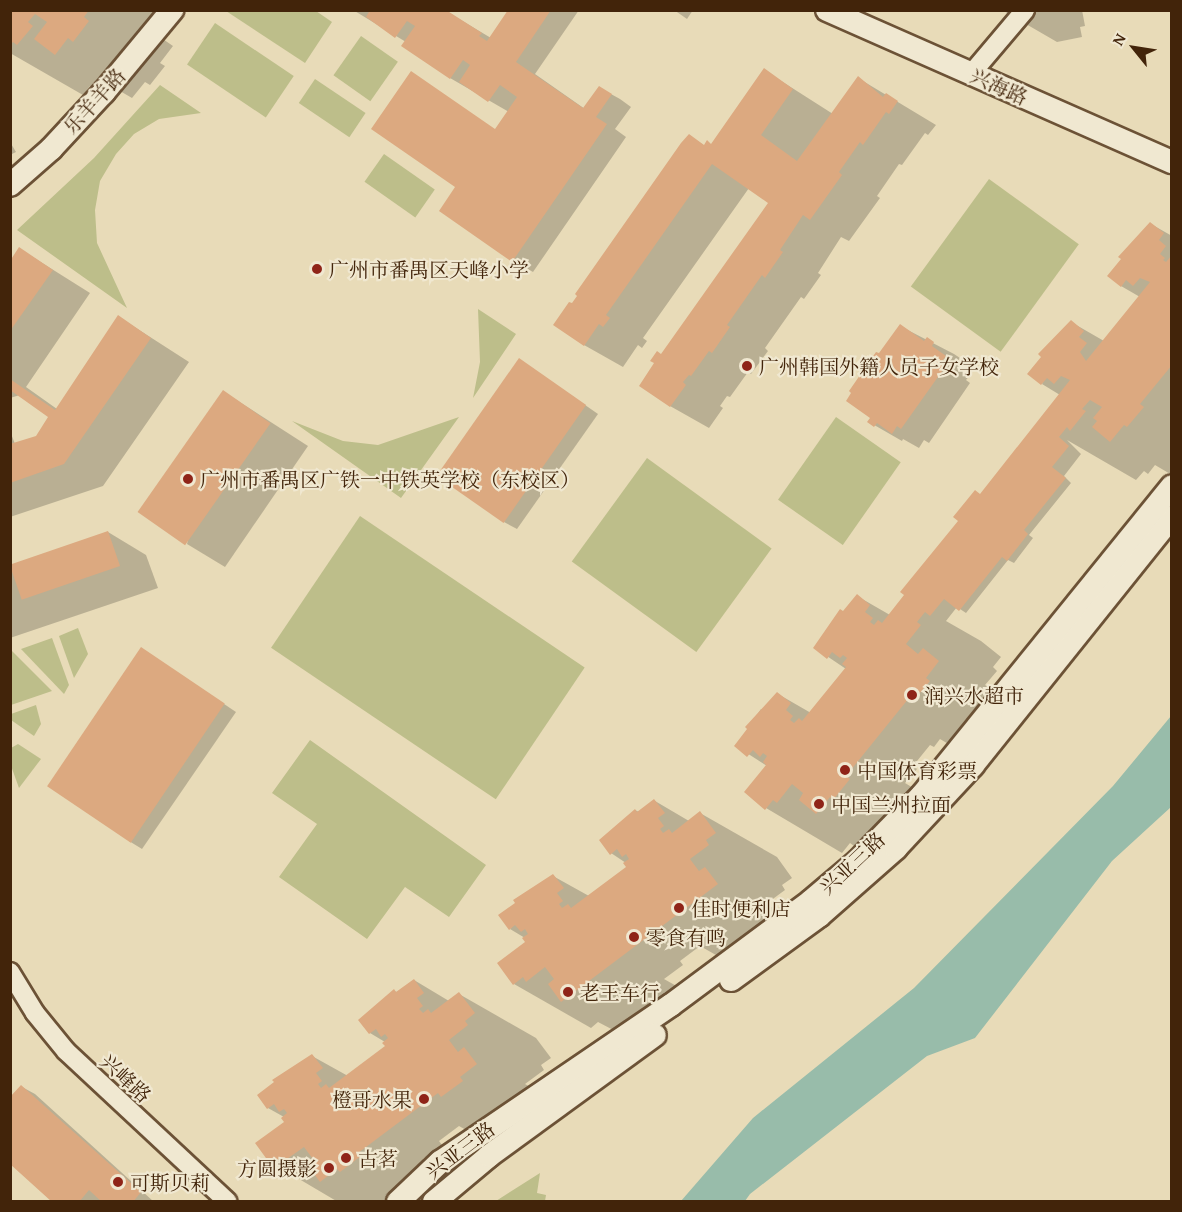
<!DOCTYPE html>
<html>
<head>
<meta charset="utf-8">
<style>
  body { margin:0 }
  #map { position:relative; width:1182px; height:1212px; overflow:hidden; background:#e8dbb8; font-family:"Gentium Book Plus","Noto Serif SC",serif }
  div>[style] { position:absolute }
  .green>* { inset:0; background:#bdbe8a; transform-origin:0 0 }
  .water>* { inset:0; background:#98bcaa }
  .shadow>* { inset:0; background:#0003 }
  .building>* { inset:0; background:#dca980; transform-origin:0 0 }
  .roads { filter:drop-shadow(2px 0 #6c5236) drop-shadow(-2px 0 #6c5236) drop-shadow(0 2px #6c5236) drop-shadow(0 -2px #6c5236) }
  .minor>* { height:18px; margin:-9px; padding:0 9px; transform-origin:9px; border-radius:9px; background:#f0e8d1 }
  .tertiary>* { height:22px; margin:-11px; padding:0 11px; transform-origin:11px; border-radius:11px; background:#f0e8d1 }
  .dots>* { width:16px; height:16px; translate:-50% -50%; box-sizing:border-box; border:3px solid #f0e8d1; border-radius:50% }
  span { translate:-50% -50%; white-space:nowrap; text-align:center; line-height:1.15; -webkit-text-stroke:4.5px #f0e8d1; paint-order:stroke }
  .street-label { font-size:20px; color:#42240a }
  .poi-label { font-size:20px; color:#42240a }
  .left { translate:0 -50%; text-align:left }
  .right { translate:-100% -50%; text-align:right }
  .frame { position:absolute; inset:0; border:12px solid #42240a; pointer-events:none }
  .north { position:absolute; left:1104px; top:18px; width:60px; height:60px; -webkit-text-stroke:4px #f0e8d1; paint-order:stroke; rotate:300deg; font-size:16px; font-weight:700; line-height:24px; text-align:center; color:#42240a }
  .north::after { content:''; display:block; margin:auto; width:21px; height:27px; background:#42240a; clip-path:polygon(50% 0,100% 100%,50% 72%,0 100%) }
</style>
</head>
<body>
<div id="map">
  <div class="green">
    <i style="clip-path:polygon(226px 11px,316px 11px,332px 22px,305px 63px)"></i>
    <i style="left:215px;top:23px;width:95px;height:50px;rotate:34deg"></i>
    <i style="left:361px;top:36px;width:45px;height:48px;rotate:35deg"></i>
    <i style="left:315px;top:79px;width:61px;height:29px;rotate:34deg"></i>
    <i style="clip-path:polygon(160px 85px,201px 113px,159px 119px,134px 134px,116px 154px,100px 181px,95px 210px,97px 243px,127px 308px,17px 230px,94px 158px)"></i>
    <i style="left:384px;top:154px;width:62px;height:34px;rotate:35deg"></i>
    <i style="left:989px;top:179px;width:111px;height:133px;rotate:36deg"></i>
    <i style="clip-path:polygon(478px 309px,516px 334px,473px 398px,480px 362px)"></i>
    <i style="clip-path:polygon(459px 417px,401px 498px,292px 421px,343px 441px,378px 445px)"></i>
    <i style="left:836px;top:417px;width:79px;height:101px;rotate:35deg"></i>
    <i style="left:647px;top:458px;width:154px;height:128px;rotate:36deg"></i>
    <i style="left:360px;top:516px;width:271px;height:159px;rotate:34deg"></i>
    <i style="clip-path:polygon(78px 628px,88px 654px,74px 678px,59px 636px)"></i>
    <i style="clip-path:polygon(52px 638px,69px 685px,64px 694px,21px 649px)"></i>
    <i style="clip-path:polygon(12px 651px,52px 691px,11px 705px)"></i>
    <i style="clip-path:polygon(36px 705px,41px 724px,34px 736px,11px 720px,11px 714px)"></i>
    <i style="clip-path:polygon(310px 740px,486px 865px,449px 917px,405px 887px,367px 939px,279px 877px,317px 824px,272px 793px)"></i>
    <i style="clip-path:polygon(18px 744px,41px 759px,19px 788px,10px 763px,11px 748px)"></i>
    <i style="clip-path:polygon(540px 1173px,537px 1193px,546px 1195px,545px 1201px,496px 1201px)"></i>
  </div>
  <div class="water">
    <i style="clip-path:polygon(1171px 716px,1171px 807px,1112px 861px,975px 1038px,927px 1056px,750px 1194px,745px 1201px,681px 1201px,753px 1118px,914px 988px,1113px 786px)"></i>
  </div>
  <div class="shadow">
    <i style="clip-path:polygon(10px 10px,154px 10px,144px 26px,173px 46px,160px 63px,165px 66px,150px 85px,145px 82px,132px 98px,101px 80px,95px 88px,90px 86px,83px 95px,10px 53px)"></i>
    <i style="clip-path:polygon(353px 10px,444px 10px,491px 38px,510px 10px,579px 10px,535px 74px,585px 109px,600px 88px,620px 99px,631px 107px,615px 129px,626px 137px,533px 272px,513px 260px,496px 131px,509px 112px,450px 78px,406px 42px)"></i>
    <i style="clip-path:polygon(674px 10px,693px 10px,687px 19px)"></i>
    <i style="clip-path:polygon(1002px 10px,1082px 10px,1085px 26px,1080px 27px,1082px 37px,1057px 42px)"></i>
    <i style="clip-path:polygon(764px 70px,833px 114px,858px 78px,936px 125px,928px 135px,925px 133px,902px 165px,899px 164px,877px 196px,880px 198px,849px 241px,841px 237px,818px 273px,821px 275px,804px 299px,801px 297px,765px 348px,768px 351px,751px 374px,748px 372px,730px 397px,727px 396px,720px 406px,723px 408px,709px 428px,670px 406px,662px 356px,770px 202px,749px 188px,643px 338px,647px 341px,642px 348px,638px 345px,623px 367px,584px 345px,572px 305px,689px 136px,705px 146px,712px 145px)"></i>
    <i style="clip-path:polygon(10px 142px,16px 152px,10px 155px)"></i>
    <i style="clip-path:polygon(1151px 224px,1172px 236px,1172px 475px,1155px 465px,1148px 474px,1144px 471px,1136px 480px,1067px 440px,1081px 454px,1064px 476px,1071px 483px,1029px 535px,1033px 538px,1014px 563px,1008px 560px,966px 613px,957px 607px,946px 621px,981px 641px,1001px 657px,993px 667px,997px 671px,985px 685px,1000px 694px,972px 758px,940px 739px,934px 747px,930px 745px,913px 766px,917px 769px,905px 783px,920px 792px,892px 855px,861px 838px,854px 846px,850px 843px,842px 853px,766px 808px,767px 766px,736px 746px,761px 709px,764px 711px,778px 694px,811px 713px,846px 669px,815px 648px,857px 596px,890px 615px,1060px 395px,1042px 384px,1071px 322px,1104px 341px,1140px 297px,1121px 286px)"></i>
    <i style="clip-path:polygon(20px 249px,90px 293px,26px 387px,57px 409px,119px 317px,189px 362px,103px 486px,10px 517px,10px 431px,15px 444px,37px 437px,50px 416px,20px 395px,10px 398px,10px 263px)"></i>
    <i style="clip-path:polygon(900px 326px,954px 354px,960px 358px,957px 362px,972px 373px,966px 380px,970px 383px,929px 443px,924px 440px,919px 448px,903px 439px,902px 441px,869px 422px,872px 418px,880px 355px)"></i>
    <i style="clip-path:polygon(532px 368px,598px 414px,517px 529px,504px 522px)"></i>
    <i style="clip-path:polygon(224px 392px,308px 446px,225px 567px,187px 544px)"></i>
    <i style="clip-path:polygon(108px 532px,146px 555px,158px 588px,10px 638px,10px 567px)"></i>
    <i style="clip-path:polygon(142px 649px,236px 712px,142px 849px,129px 841px)"></i>
    <i style="clip-path:polygon(655px 801px,689px 821px,700px 813px,777px 857px,792px 878px,782px 885px,785px 890px,766px 904px,782px 913px,739px 968px,700px 946px,680px 961px,683px 965px,664px 979px,680px 988px,691px 1003px,655px 1033px,638px 1043px,598px 1022px,591px 1028px,514px 984px,527px 942px,525px 938px,510px 929px,553px 876px,589px 896px,628px 867px,626px 863px,611px 853px,635px 810px,639px 812px)"></i>
    <i style="clip-path:polygon(414px 980px,449px 1001px,459px 994px,536px 1038px,551px 1058px,541px 1065px,544px 1070px,525px 1084px,541px 1093px,498px 1148px,459px 1126px,439px 1141px,442px 1145px,423px 1159px,439px 1168px,450px 1183px,426px 1202px,338px 1202px,272px 1163px,286px 1122px,284px 1117px,268px 1108px,259px 1095px,312px 1056px,348px 1076px,387px 1047px,385px 1042px,370px 1033px,394px 991px,397px 992px)"></i>
    <i style="clip-path:polygon(22px 1087px,35px 1094px,153px 1201px,104px 1202px,101px 1199px,98px 1202px,54px 1202px)"></i>
  </div>
  <div class="building">
    <i style="clip-path:polygon(10px 10px,89px 10px,84px 17px,89px 21px,73px 42px,68px 38px,55px 55px,34px 39px,47px 22px,35px 14px,28px 22px,33px 26px,17px 45px,13px 42px,10px 45px)"></i>
    <i style="clip-path:polygon(370px 10px,446px 10px,482px 33px,479px 36px,487px 41px,508px 10px,551px 10px,516px 62px,583px 108px,599px 86px,612px 94px,596px 117px,607px 124px,512px 262px,439px 211px,455px 187px,371px 129px,411px 71px,495px 129px,517px 97px,500px 85px,488px 102px,459px 82px,470px 65px,463px 60px,450px 79px,401px 46px,415px 26px,407px 21px,395px 38px,366px 17px)"></i>
    <i style="clip-path:polygon(764px 68px,793px 89px,761px 135px,797px 161px,858px 76px,883px 97px,886px 93px,898px 101px,889px 114px,886px 112px,863px 145px,860px 142px,839px 172px,842px 175px,810px 220px,803px 215px,780px 250px,783px 252px,765px 278px,762px 275px,727px 325px,730px 327px,712px 353px,709px 351px,691px 376px,689px 375px,683px 382px,686px 385px,670px 407px,639px 386px,654px 363px,650px 361px,657px 351px,661px 354px,768px 203px,712px 164px,606px 315px,610px 318px,603px 327px,599px 324px,584px 346px,553px 325px,569px 302px,572px 303px,577px 296px,575px 294px,681px 143px,689px 134px,704px 145px,707px 140px,711px 144px)"></i>
    <i style="clip-path:polygon(1150px 222px,1164px 233px,1159px 240px,1166px 246px,1160px 254px,1165px 258px,1163px 260px,1166px 262px,1172px 255px,1172px 365px,1140px 404px,1144px 407px,1127px 427px,1124px 425px,1110px 442px,1092px 427px,1097px 421px,1093px 418px,1102px 407px,1090px 400px,1082px 409px,1086px 411px,1070px 431px,1067px 427px,1059px 437px,1069px 446px,1052px 467px,1066px 478px,1024px 530px,1028px 534px,1007px 561px,1002px 557px,959px 611px,944px 599px,930px 616px,925px 612px,917px 622px,921px 625px,906px 644px,918px 654px,923px 648px,939px 661px,926px 678px,930px 681px,913px 701px,909px 698px,846px 776px,850px 779px,833px 800px,830px 797px,816px 814px,799px 800px,803px 793px,792px 784px,777px 803px,773px 800px,765px 810px,744px 792px,766px 765px,763px 762px,767px 756px,763px 753px,760px 757px,753px 750px,747px 757px,734px 746px,747px 729px,745px 727px,777px 692px,791px 703px,786px 710px,793px 716px,790px 720px,794px 723px,799px 718px,802px 721px,846px 667px,842px 664px,847px 658px,843px 655px,840px 658px,832px 652px,827px 659px,813px 648px,840px 609px,843px 611px,857px 594px,870px 605px,865px 612px,873px 618px,870px 622px,874px 625px,878px 620px,882px 623px,904px 595px,900px 592px,958px 521px,953px 517px,975px 490px,980px 494px,1070px 380px,1061px 376px,1054px 384px,1047px 378px,1041px 385px,1027px 374px,1041px 357px,1038px 354px,1071px 320px,1084px 331px,1079px 337px,1087px 343px,1080px 352px,1086px 361px,1150px 282px,1140px 278px,1133px 286px,1126px 280px,1121px 287px,1107px 276px,1121px 259px,1118px 257px)"></i>
    <i style="clip-path:polygon(19px 247px,53px 270px,10px 331px,10px 261px)"></i>
    <i style="clip-path:polygon(118px 315px,151px 338px,64px 464px,10px 483px,10px 444px,36px 436px,48px 417px,10px 390px,10px 379px,55px 410px)"></i>
    <i style="clip-path:polygon(900px 324px,924px 341px,927px 337px,934px 342px,932px 346px,946px 356px,940px 364px,945px 367px,901px 429px,897px 426px,892px 434px,877px 423px,874px 427px,867px 422px,870px 418px,846px 401px,851px 393px,849px 391px,876px 352px,879px 353px)"></i>
    <i style="left:519px;top:358px;width:82px;height:144px;rotate:35deg"></i>
    <i style="left:223px;top:390px;width:58px;height:149px;rotate:35deg"></i>
    <i style="left:108px;top:531px;width:37px;height:104px;rotate:71deg"></i>
    <i style="left:141px;top:647px;width:101px;height:168px;rotate:34deg"></i>
    <i style="clip-path:polygon(654px 799px,665px 813px,658px 818px,664px 826px,660px 829px,663px 833px,669px 829px,672px 833px,700px 811px,716px 833px,706px 840px,709px 845px,690px 859px,699px 871px,705px 867px,718px 884px,561px 1002px,548px 984px,554px 979px,545px 967px,526px 982px,523px 977px,513px 985px,497px 963px,525px 942px,522px 938px,528px 934px,525px 929px,521px 932px,515px 925px,509px 930px,498px 915px,515px 903px,513px 900px,553px 874px,564px 888px,557px 893px,563px 901px,559px 904px,562px 908px,568px 904px,571px 908px,626px 867px,623px 863px,629px 859px,626px 854px,622px 857px,617px 849px,610px 855px,599px 840px,635px 809px,637px 812px)"></i>
    <i style="clip-path:polygon(414px 979px,424px 993px,417px 998px,423px 1006px,419px 1009px,423px 1013px,428px 1009px,431px 1013px,459px 992px,475px 1013px,465px 1021px,468px 1025px,449px 1040px,458px 1052px,464px 1047px,477px 1064px,460px 1077px,463px 1081px,441px 1097px,438px 1093px,358px 1153px,361px 1156px,340px 1172px,337px 1169px,320px 1182px,306px 1163px,313px 1159px,304px 1147px,284px 1161px,281px 1157px,271px 1165px,255px 1143px,284px 1122px,281px 1118px,287px 1113px,284px 1109px,279px 1112px,274px 1104px,267px 1109px,257px 1095px,274px 1082px,272px 1080px,312px 1054px,323px 1068px,316px 1073px,322px 1081px,318px 1084px,321px 1088px,326px 1084px,329px 1088px,385px 1046px,382px 1043px,388px 1038px,385px 1034px,381px 1037px,376px 1029px,369px 1034px,358px 1020px,394px 989px,396px 992px)"></i>
    <i style="clip-path:polygon(21px 1085px,141px 1192px,133px 1202px,102px 1202px,89px 1190px,79px 1202px,52px 1202px,10px 1164px,10px 1097px)"></i>
  </div>
  <div class="roads">
    <div class="minor">
      <i style="left:971px;top:74px;width:84px;rotate:-49.8deg"></i>
      <i style="left:10px;top:972px;width:48px;rotate:58.6deg"></i>
      <i style="left:35px;top:1013px;width:49px;rotate:50.8deg"></i>
      <i style="left:66px;top:1051px;width:221px;rotate:43deg"></i>
    </div>
    <div class="tertiary">
      <i style="left:827px;top:10px;width:377px;rotate:23.8deg"></i>
      <i style="left:10px;top:185px;width:55px;rotate:-41.3deg"></i>
      <i style="left:51px;top:149px;width:78px;rotate:-47.1deg"></i>
      <i style="left:104px;top:92px;width:107px;rotate:-50.3deg"></i>
      <i style="left:731px;top:980px;width:109px;rotate:-36deg"></i>
      <i style="left:819px;top:916px;width:103px;rotate:-41.4deg"></i>
      <i style="left:896px;top:848px;width:113px;rotate:-47.1deg"></i>
      <i style="left:973px;top:765px;width:318px;rotate:-51.3deg"></i>
      <i style="left:398px;top:1202px;width:58px;rotate:-43.6deg"></i>
      <i style="left:440px;top:1162px;width:279px;rotate:-34.2deg"></i>
      <i style="left:671px;top:1005px;width:174px;rotate:-36.6deg"></i>
      <i style="left:811px;top:901px;width:62px;rotate:-40.4deg"></i>
      <i style="left:858px;top:861px;width:92px;rotate:-45.9deg"></i>
      <i style="left:922px;top:795px;width:397px;rotate:-51deg"></i>
      <i style="left:434px;top:1202px;width:72px;rotate:-39.9deg"></i>
      <i style="left:489px;top:1156px;width:205px;rotate:-36.1deg"></i>
    </div>
  </div>
  <div class="dots">
    <i style="left:317px;top:269px;background:#8f2418"></i>
    <i style="left:747px;top:366px;background:#8f2418"></i>
    <i style="left:188px;top:479px;background:#8f2418"></i>
    <i style="left:912px;top:695px;background:#8f2418"></i>
    <i style="left:845px;top:770px;background:#8f2418"></i>
    <i style="left:819px;top:804px;background:#8f2418"></i>
    <i style="left:679px;top:908px;background:#8f2418"></i>
    <i style="left:634px;top:937px;background:#8f2418"></i>
    <i style="left:568px;top:992px;background:#8f2418"></i>
    <i style="left:424px;top:1099px;background:#8f2418"></i>
    <i style="left:346px;top:1158px;background:#8f2418"></i>
    <i style="left:329px;top:1168px;background:#8f2418"></i>
    <i style="left:118px;top:1182px;background:#8f2418"></i>
  </div>
  <div class="street-label">
    <span style="left:999px;top:86px;rotate:24deg">兴海路</span>
    <span style="left:94px;top:101px;rotate:-48deg">乐羊羊路</span>
    <span style="left:852px;top:863px;rotate:-43deg">兴亚三路</span>
    <span style="left:126px;top:1078px;rotate:43deg">兴峰路</span>
    <span style="left:460px;top:1150px;rotate:-37deg">兴亚三路</span>
  </div>
  <div class="poi-label">
    <span class="left" style="left:329px;top:269px">广州市番禺区天峰小学</span>
    <span class="left" style="left:759px;top:366px">广州韩国外籍人员子女学校</span>
    <span class="left" style="left:200px;top:479px">广州市番禺区广铁一中铁英学校（东校区）</span>
    <span class="left" style="left:924px;top:695px">润兴水超市</span>
    <span class="left" style="left:857px;top:770px">中国体育彩票</span>
    <span class="left" style="left:831px;top:804px">中国兰州拉面</span>
    <span class="left" style="left:691px;top:908px">佳时便利店</span>
    <span class="left" style="left:646px;top:937px">零食有鸣</span>
    <span class="left" style="left:580px;top:992px">老王车行</span>
    <span class="right" style="left:412px;top:1099px">橙哥水果</span>
    <span class="left" style="left:358px;top:1158px">古茗</span>
    <span class="right" style="left:317px;top:1168px">方圆摄影</span>
    <span class="left" style="left:130px;top:1182px">可斯贝莉</span>
  </div>
  <div class="frame"></div>
  <div class="north">N</div>
</div>
</body>
</html>
